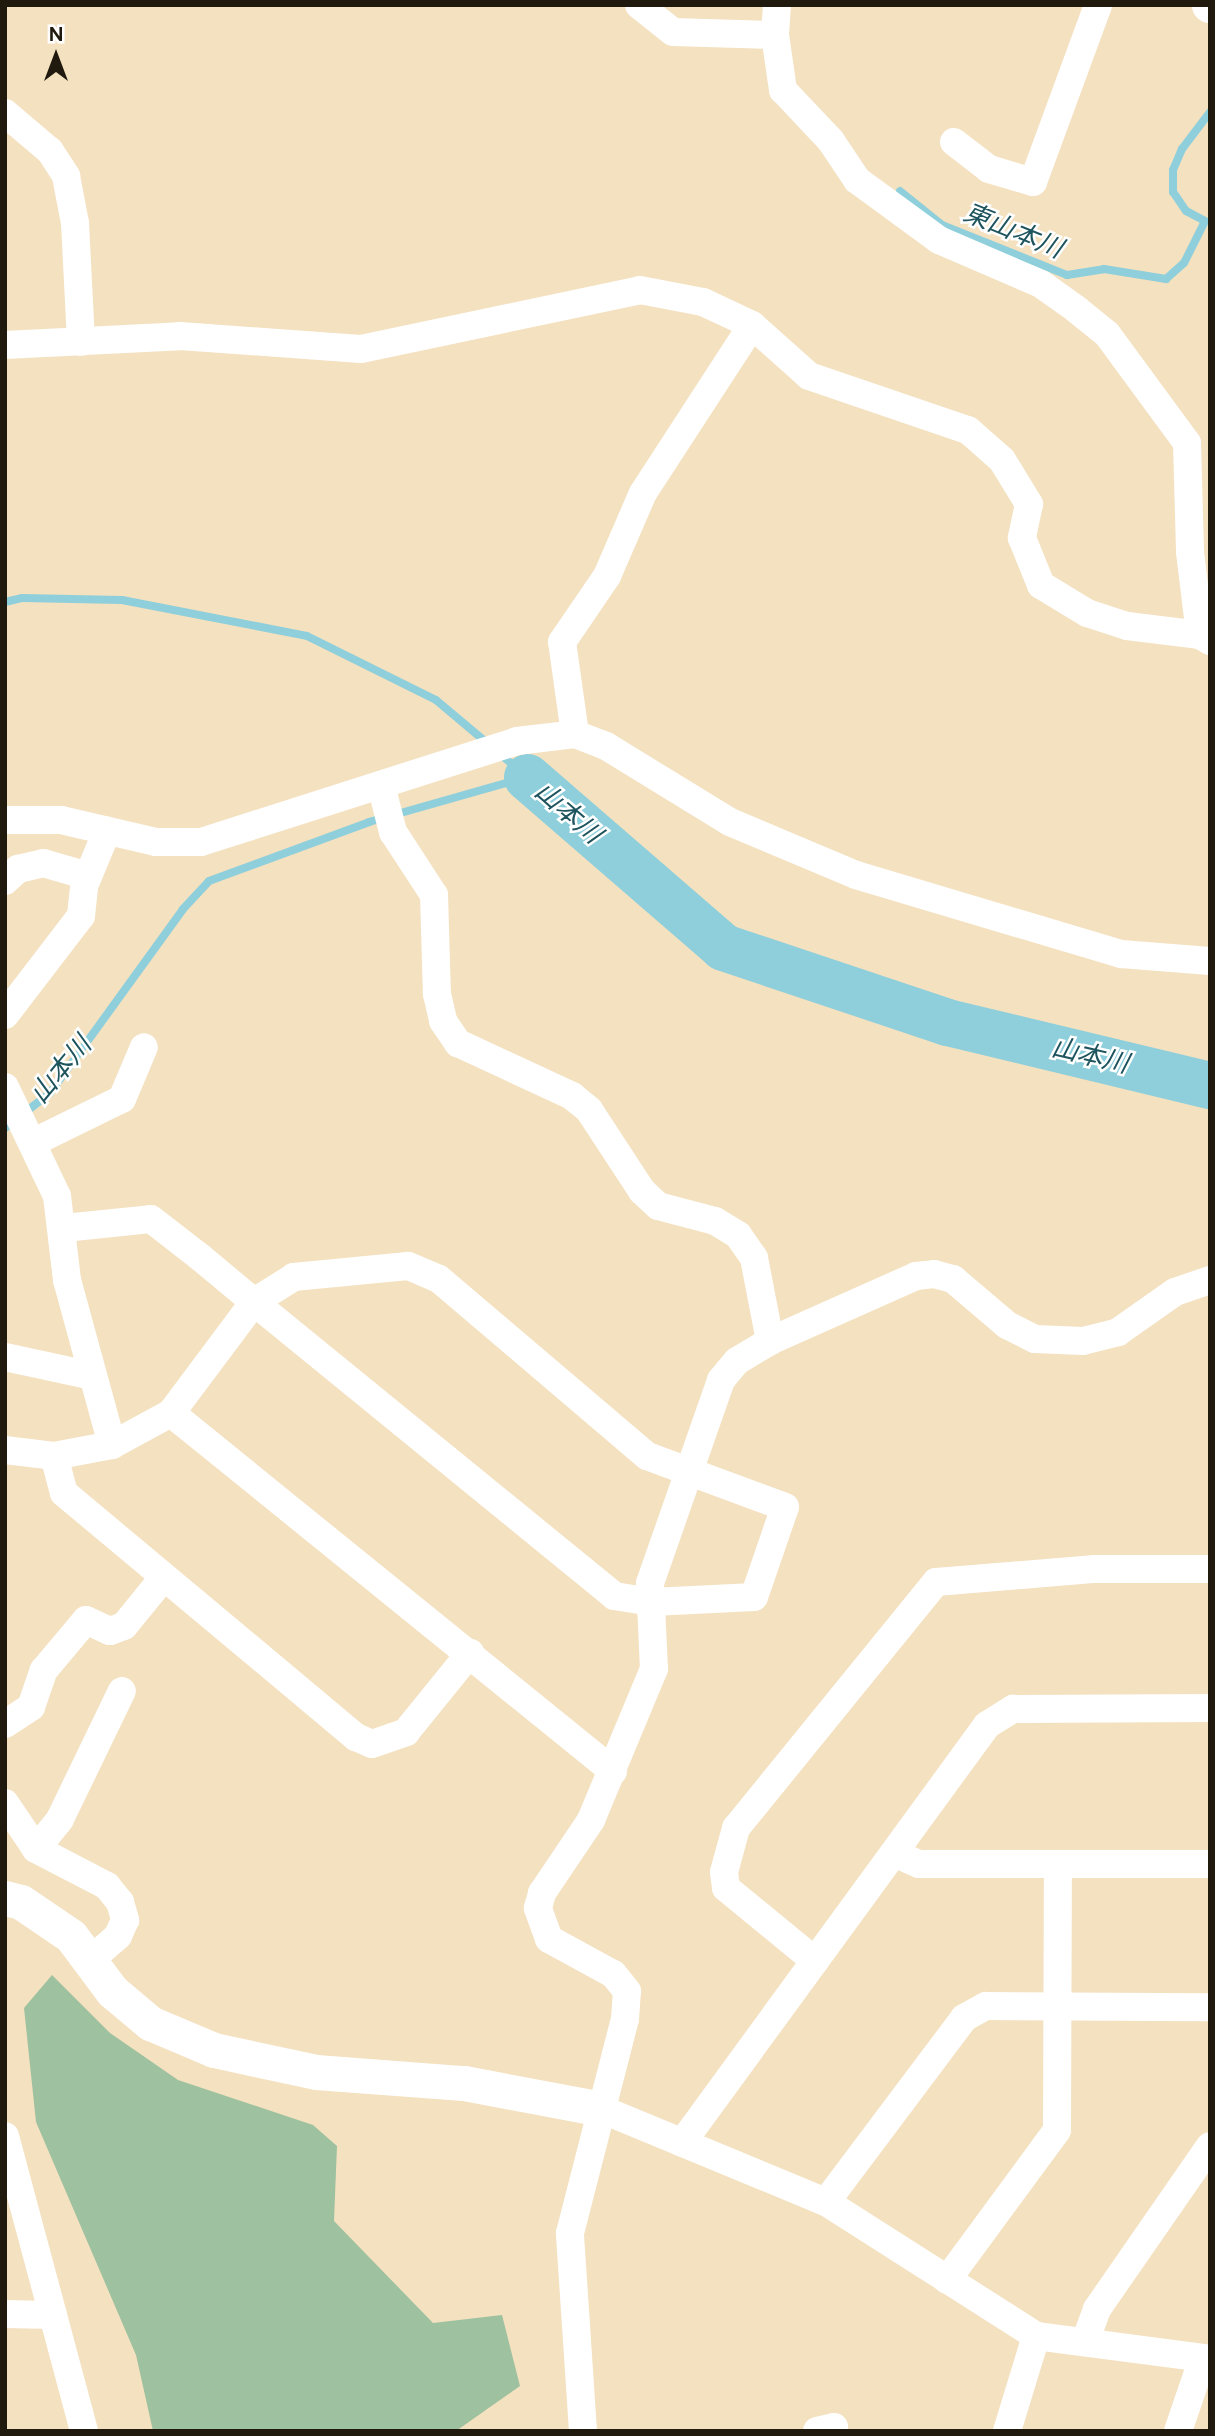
<!DOCTYPE html>
<html>
<head>
<meta charset="utf-8">
<style>
  body { margin:0 }
  #map { position:relative; width:1215px; height:2436px; overflow:hidden; background:#f4e1c0; font-family:Figtree,"Noto Sans JP",sans-serif }
  div>[style] { position:absolute }
  .green>* { inset:0; background:#9ec19f }
  .stream>* { height:8px; margin:-4px; padding:0 4px; transform-origin:4px; border-radius:4px; background:#8ecfdb }
  .river>* { height:47px; margin:-23.5px; padding:0 23.5px; transform-origin:23.5px; border-radius:23.5px; background:#8ecfdb }
  .minor>* { height:28px; margin:-14px; padding:0 14px; transform-origin:14px; border-radius:14px; background:#fff }
  .tertiary>* { height:35px; margin:-17.5px; padding:0 17.5px; transform-origin:17.5px; border-radius:17.5px; background:#fff }
  span { translate:-50% -50%; white-space:nowrap; text-align:center; line-height:1.15; -webkit-text-stroke:5px #fff; paint-order:stroke }
  .water-label { font-size:26px; color:#1d545d; font-style:italic }
  .frame { position:absolute; inset:0; border:7px solid #201a0e; pointer-events:none }
  .north { position:absolute; left:21px; top:21px; width:70px; height:70px; -webkit-text-stroke:5px #fff; paint-order:stroke; rotate:0deg; font-size:19px; font-weight:700; line-height:28px; text-align:center; color:#201a0e }
  .north::after { content:''; display:block; margin:auto; width:24px; height:32px; background:#201a0e; clip-path:polygon(50% 0,100% 100%,50% 72%,0 100%) }
</style>
</head>
<body>
<div id="map">
  <div class="green">
    <i style="clip-path:polygon(52px 1975px,110px 2033px,178px 2080px,313px 2125px,337px 2146px,334px 2221px,433px 2323px,502px 2315px,520px 2386px,456px 2431px,153px 2431px,136px 2355px,36px 2122px,24px 2008px)"></i>
  </div>
  <div class="stream">
    <i style="left:900px;top:191px;width:54px;rotate:39deg"></i>
    <i style="left:942px;top:225px;width:135px;rotate:21.8deg"></i>
    <i style="left:1067px;top:275px;width:37px;rotate:-9deg"></i>
    <i style="left:1104px;top:269px;width:63px;rotate:9.2deg"></i>
    <i style="left:1166px;top:279px;width:24px;rotate:-42deg"></i>
    <i style="left:1184px;top:263px;width:47px;rotate:-63.4deg"></i>
    <i style="left:1205px;top:221px;width:21px;rotate:-152deg"></i>
    <i style="left:1186px;top:211px;width:23px;rotate:-124deg"></i>
    <i style="left:1173px;top:192px;width:22px;rotate:-90deg"></i>
    <i style="left:1173px;top:170px;width:23px;rotate:-67deg"></i>
    <i style="left:1182px;top:149px;width:46px;rotate:-52.9deg"></i>
    <i style="left:5px;top:602px;width:17px;rotate:-13deg"></i>
    <i style="left:22px;top:598px;width:100px;rotate:1.1deg"></i>
    <i style="left:122px;top:600px;width:188px;rotate:11deg"></i>
    <i style="left:307px;top:636px;width:144px;rotate:26.4deg"></i>
    <i style="left:436px;top:700px;width:67px;rotate:40.1deg"></i>
    <i style="left:500px;top:754px;width:35px;rotate:40deg"></i>
    <i style="left:5px;top:1128px;width:57px;rotate:-37.9deg"></i>
    <i style="left:50px;top:1093px;width:227px;rotate:-54.1deg"></i>
    <i style="left:183px;top:909px;width:38px;rotate:-47deg"></i>
    <i style="left:209px;top:881px;width:171px;rotate:-20.2deg"></i>
    <i style="left:369px;top:822px;width:164px;rotate:-15.9deg"></i>
  </div>
  <div class="river">
    <i style="left:527px;top:777px;width:259px;rotate:40.9deg"></i>
    <i style="left:723px;top:947px;width:236px;rotate:18.5deg"></i>
    <i style="left:947px;top:1022px;width:270px;rotate:13.5deg"></i>
  </div>
  <div class="minor">
    <i style="left:639px;top:5px;width:43px;rotate:38.5deg"></i>
    <i style="left:673px;top:32px;width:102px;rotate:1.7deg"></i>
    <i style="left:777px;top:5px;width:30px;rotate:94deg"></i>
    <i style="left:775px;top:35px;width:56px;rotate:81.7deg"></i>
    <i style="left:783px;top:90px;width:70px;rotate:46.7deg"></i>
    <i style="left:831px;top:141px;width:47px;rotate:56.3deg"></i>
    <i style="left:857px;top:180px;width:102px;rotate:36.2deg"></i>
    <i style="left:939px;top:240px;width:111px;rotate:23.3deg"></i>
    <i style="left:1041px;top:284px;width:43px;rotate:35.5deg"></i>
    <i style="left:1076px;top:309px;width:40px;rotate:39deg"></i>
    <i style="left:1107px;top:334px;width:135px;rotate:53.7deg"></i>
    <i style="left:1187px;top:443px;width:109px;rotate:88.4deg"></i>
    <i style="left:1190px;top:552px;width:84px;rotate:83.1deg"></i>
    <i style="left:5px;top:113px;width:59px;rotate:40.2deg"></i>
    <i style="left:50px;top:151px;width:30px;rotate:57deg"></i>
    <i style="left:66px;top:176px;width:48px;rotate:79.2deg"></i>
    <i style="left:75px;top:223px;width:119px;rotate:87.1deg"></i>
    <i style="left:954px;top:142px;width:44px;rotate:37.6deg"></i>
    <i style="left:989px;top:169px;width:46px;rotate:16.5deg"></i>
    <i style="left:1033px;top:182px;width:189px;rotate:-69.8deg"></i>
    <i style="left:5px;top:345px;width:175px;rotate:-2.9deg"></i>
    <i style="left:180px;top:336px;width:181px;rotate:4.1deg"></i>
    <i style="left:361px;top:349px;width:285px;rotate:-11.9deg"></i>
    <i style="left:640px;top:290px;width:64px;rotate:10.8deg"></i>
    <i style="left:703px;top:302px;width:54px;rotate:25.1deg"></i>
    <i style="left:752px;top:325px;width:76px;rotate:41.8deg"></i>
    <i style="left:809px;top:376px;width:168px;rotate:18.8deg"></i>
    <i style="left:968px;top:430px;width:45px;rotate:41.4deg"></i>
    <i style="left:1002px;top:460px;width:52px;rotate:58.5deg"></i>
    <i style="left:1029px;top:504px;width:35px;rotate:102deg"></i>
    <i style="left:1022px;top:538px;width:51px;rotate:68deg"></i>
    <i style="left:1041px;top:585px;width:54px;rotate:31.3deg"></i>
    <i style="left:1087px;top:613px;width:42px;rotate:18deg"></i>
    <i style="left:1127px;top:626px;width:74px;rotate:7deg"></i>
    <i style="left:1200px;top:635px;width:12px;rotate:31deg"></i>
    <i style="left:575px;top:734px;width:93px;rotate:-98deg"></i>
    <i style="left:562px;top:642px;width:80px;rotate:-55.7deg"></i>
    <i style="left:607px;top:576px;width:90px;rotate:-66.6deg"></i>
    <i style="left:643px;top:493px;width:200px;rotate:-57deg"></i>
    <i style="left:381px;top:785px;width:49px;rotate:75.7deg"></i>
    <i style="left:393px;top:832px;width:75px;rotate:56.9deg"></i>
    <i style="left:434px;top:895px;width:99px;rotate:88.3deg"></i>
    <i style="left:437px;top:994px;width:28px;rotate:77deg"></i>
    <i style="left:443px;top:1021px;width:27px;rotate:56deg"></i>
    <i style="left:458px;top:1043px;width:126px;rotate:24.9deg"></i>
    <i style="left:572px;top:1096px;width:22px;rotate:39deg"></i>
    <i style="left:589px;top:1110px;width:97px;rotate:56.8deg"></i>
    <i style="left:642px;top:1191px;width:22px;rotate:43deg"></i>
    <i style="left:658px;top:1206px;width:59px;rotate:14.7deg"></i>
    <i style="left:715px;top:1221px;width:27px;rotate:31deg"></i>
    <i style="left:738px;top:1235px;width:28px;rotate:55deg"></i>
    <i style="left:754px;top:1258px;width:85px;rotate:79.1deg"></i>
    <i style="left:5px;top:820px;width:56px"></i>
    <i style="left:61px;top:820px;width:98px;rotate:13deg"></i>
    <i style="left:156px;top:842px;width:45px"></i>
    <i style="left:201px;top:842px;width:332px;rotate:-17.7deg"></i>
    <i style="left:517px;top:741px;width:58px;rotate:-6.9deg"></i>
    <i style="left:575px;top:734px;width:33px;rotate:21deg"></i>
    <i style="left:606px;top:746px;width:145px;rotate:31.5deg"></i>
    <i style="left:730px;top:822px;width:137px;rotate:22.8deg"></i>
    <i style="left:856px;top:875px;width:277px;rotate:16.6deg"></i>
    <i style="left:1121px;top:954px;width:89px;rotate:4.5deg"></i>
    <i style="left:5px;top:881px;width:18px;rotate:-43deg"></i>
    <i style="left:18px;top:869px;width:26px;rotate:-13deg"></i>
    <i style="left:43px;top:863px;width:47px;rotate:16.1deg"></i>
    <i style="left:5px;top:1015px;width:125px;rotate:-52.5deg"></i>
    <i style="left:81px;top:916px;width:30px;rotate:-84deg"></i>
    <i style="left:84px;top:886px;width:60px;rotate:-67.3deg"></i>
    <i style="left:5px;top:1087px;width:121px;rotate:64.5deg"></i>
    <i style="left:57px;top:1196px;width:85px;rotate:83.2deg"></i>
    <i style="left:67px;top:1280px;width:171px;rotate:74.7deg"></i>
    <i style="left:112px;top:1445px;width:67px;rotate:-28.5deg"></i>
    <i style="left:171px;top:1413px;width:569px;rotate:39.01deg"></i>
    <i style="left:32px;top:1143px;width:100px;rotate:-26.1deg"></i>
    <i style="left:122px;top:1099px;width:56px;rotate:-67.1deg"></i>
    <i style="left:64px;top:1228px;width:87px;rotate:-5.9deg"></i>
    <i style="left:151px;top:1219px;width:62px;rotate:37.8deg"></i>
    <i style="left:200px;top:1257px;width:70px;rotate:39.8deg"></i>
    <i style="left:254px;top:1302px;width:465px;rotate:39.2deg"></i>
    <i style="left:614px;top:1596px;width:38px;rotate:9deg"></i>
    <i style="left:652px;top:1602px;width:102px;rotate:-2.8deg"></i>
    <i style="left:754px;top:1597px;width:95px;rotate:-71deg"></i>
    <i style="left:785px;top:1507px;width:147px;rotate:-159.7deg"></i>
    <i style="left:647px;top:1456px;width:273px;rotate:-139.6deg"></i>
    <i style="left:439px;top:1279px;width:34px;rotate:-157deg"></i>
    <i style="left:408px;top:1266px;width:115px;rotate:174.5deg"></i>
    <i style="left:294px;top:1277px;width:47px;rotate:148deg"></i>
    <i style="left:254px;top:1302px;width:139px;rotate:126.8deg"></i>
    <i style="left:5px;top:1357px;width:90px;rotate:12.2deg"></i>
    <i style="left:5px;top:1450px;width:49px;rotate:7deg"></i>
    <i style="left:54px;top:1456px;width:59px;rotate:-10.7deg"></i>
    <i style="left:54px;top:1456px;width:38px;rotate:75deg"></i>
    <i style="left:64px;top:1493px;width:381px;rotate:39.9deg"></i>
    <i style="left:356px;top:1737px;width:17px;rotate:24deg"></i>
    <i style="left:372px;top:1744px;width:36px;rotate:-19deg"></i>
    <i style="left:406px;top:1732px;width:102px;rotate:-51deg"></i>
    <i style="left:5px;top:1724px;width:31px;rotate:-33deg"></i>
    <i style="left:31px;top:1707px;width:39px;rotate:-71deg"></i>
    <i style="left:44px;top:1670px;width:65px;rotate:-50deg"></i>
    <i style="left:86px;top:1620px;width:26px;rotate:25deg"></i>
    <i style="left:110px;top:1631px;width:15px;rotate:-20deg"></i>
    <i style="left:124px;top:1626px;width:63px;rotate:-50.8deg"></i>
    <i style="left:5px;top:1803px;width:55px;rotate:56deg"></i>
    <i style="left:36px;top:1849px;width:80px;rotate:27.5deg"></i>
    <i style="left:107px;top:1886px;width:21px;rotate:51deg"></i>
    <i style="left:120px;top:1902px;width:19px;rotate:74deg"></i>
    <i style="left:125px;top:1920px;width:17px;rotate:114deg"></i>
    <i style="left:118px;top:1936px;width:37px;rotate:139deg"></i>
    <i style="left:36px;top:1849px;width:38px;rotate:-51deg"></i>
    <i style="left:60px;top:1819px;width:142px;rotate:-64.2deg"></i>
    <i style="left:894px;top:1853px;width:27px;rotate:24deg"></i>
    <i style="left:919px;top:1864px;width:291px"></i>
    <i style="left:815px;top:1961px;width:115px;rotate:-140.6deg"></i>
    <i style="left:726px;top:1888px;width:16px;rotate:-97deg"></i>
    <i style="left:724px;top:1872px;width:46px;rotate:-74.7deg"></i>
    <i style="left:736px;top:1828px;width:317px;rotate:-50.9deg"></i>
    <i style="left:936px;top:1582px;width:160px;rotate:-4.7deg"></i>
    <i style="left:1095px;top:1569px;width:115px"></i>
    <i style="left:601px;top:2109px;width:243px;rotate:22.5deg"></i>
    <i style="left:826px;top:2202px;width:249px;rotate:32.5deg"></i>
    <i style="left:1036px;top:2336px;width:176px;rotate:7.5deg"></i>
    <i style="left:5px;top:2136px;width:305px;rotate:75deg"></i>
    <i style="left:682px;top:2143px;width:517px;rotate:-53.88deg"></i>
    <i style="left:987px;top:1725px;width:31px;rotate:-32deg"></i>
    <i style="left:1013px;top:1709px;width:197px;rotate:-0.3deg"></i>
    <i style="left:826px;top:2202px;width:230px;rotate:-53.1deg"></i>
    <i style="left:964px;top:2018px;width:25px;rotate:-29deg"></i>
    <i style="left:986px;top:2006px;width:224px;rotate:0.3deg"></i>
    <i style="left:947px;top:2280px;width:186px;rotate:-53.7deg"></i>
    <i style="left:1057px;top:2130px;width:266px;rotate:-89.8deg"></i>
    <i style="left:5px;top:2314px;width:48px;rotate:1.2deg"></i>
    <i style="left:1085px;top:2342px;width:35px;rotate:-70deg"></i>
    <i style="left:1097px;top:2309px;width:198px;rotate:-55.3deg"></i>
    <i style="left:583px;top:2431px;width:198px;rotate:-93.8deg"></i>
    <i style="left:570px;top:2233px;width:221px;rotate:-75.6deg"></i>
    <i style="left:625px;top:2019px;width:28px;rotate:-86deg"></i>
    <i style="left:627px;top:1991px;width:22px;rotate:-129deg"></i>
    <i style="left:613px;top:1974px;width:73px;rotate:-151.3deg"></i>
    <i style="left:549px;top:1939px;width:33px;rotate:-110deg"></i>
    <i style="left:538px;top:1908px;width:16px;rotate:-75deg"></i>
    <i style="left:542px;top:1893px;width:88px;rotate:-56.1deg"></i>
    <i style="left:591px;top:1820px;width:164px;rotate:-67.4deg"></i>
    <i style="left:654px;top:1669px;width:86px;rotate:-92.7deg"></i>
    <i style="left:650px;top:1583px;width:215px;rotate:-70.7deg"></i>
    <i style="left:721px;top:1380px;width:25px;rotate:-50deg"></i>
    <i style="left:737px;top:1361px;width:39px;rotate:-31deg"></i>
    <i style="left:770px;top:1341px;width:160px;rotate:-24deg"></i>
    <i style="left:916px;top:1276px;width:18px;rotate:-6deg"></i>
    <i style="left:934px;top:1274px;width:20px;rotate:15deg"></i>
    <i style="left:953px;top:1279px;width:71px;rotate:40.4deg"></i>
    <i style="left:1007px;top:1325px;width:31px;rotate:27deg"></i>
    <i style="left:1035px;top:1339px;width:48px;rotate:2.4deg"></i>
    <i style="left:1083px;top:1341px;width:36px;rotate:-14deg"></i>
    <i style="left:1118px;top:1332px;width:70px;rotate:-35.1deg"></i>
    <i style="left:1175px;top:1292px;width:37px;rotate:-19deg"></i>
    <i style="left:817px;top:2431px;width:17px;rotate:-13deg"></i>
    <i style="left:834px;top:2427px;width:4px;rotate:90deg"></i>
    <i style="left:1007px;top:2431px;width:99px;rotate:-73deg"></i>
    <i style="left:1178px;top:2431px;width:77px;rotate:-71.1deg"></i>
  </div>
  <div class="tertiary">
    <i style="left:1209px;top:5px;width:1px"></i>
    <i style="left:5px;top:1898px;width:16px;rotate:14deg"></i>
    <i style="left:21px;top:1902px;width:60px;rotate:34.2deg"></i>
    <i style="left:71px;top:1936px;width:69px;rotate:53.3deg"></i>
    <i style="left:112px;top:1991px;width:50px;rotate:40.1deg"></i>
    <i style="left:150px;top:2023px;width:69px;rotate:22.9deg"></i>
    <i style="left:214px;top:2050px;width:104px;rotate:12.2deg"></i>
    <i style="left:316px;top:2072px;width:148px;rotate:4.3deg"></i>
    <i style="left:464px;top:2083px;width:139px;rotate:10.7deg"></i>
  </div>
  <div class="water-label">
    <span style="left:1013px;top:231px;rotate:22deg">東山本川</span>
    <span style="left:568px;top:813px;rotate:41deg">山本川</span>
    <span style="left:1090px;top:1056px;rotate:13deg">山本川</span>
    <span style="left:61px;top:1070px;rotate:-50deg">山本川</span>
  </div>
  <div class="frame"></div>
  <div class="north">N</div>
</div>
</body>
</html>
